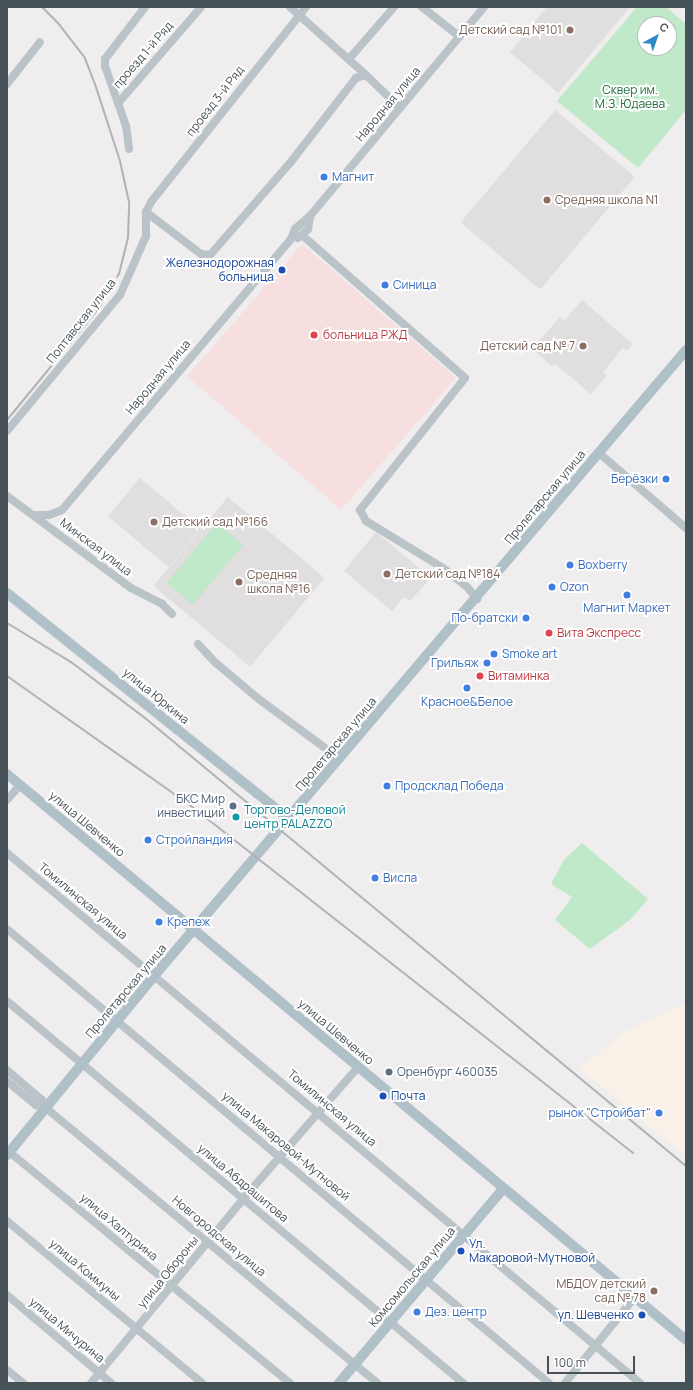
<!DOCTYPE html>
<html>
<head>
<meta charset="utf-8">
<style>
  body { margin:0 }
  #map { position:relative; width:693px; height:1390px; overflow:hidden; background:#efeded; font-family:Manrope,sans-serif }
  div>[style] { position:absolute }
  .commercial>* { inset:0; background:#f9f1e7 }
  .education>* { inset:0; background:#e0dede; transform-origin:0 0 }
  .medical>* { inset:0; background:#f7dfe0; transform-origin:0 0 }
  .green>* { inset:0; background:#bfe9c9; transform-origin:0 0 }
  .minor>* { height:8px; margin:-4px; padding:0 4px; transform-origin:4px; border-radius:4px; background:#b9c3c8 }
  .major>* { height:10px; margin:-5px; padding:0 5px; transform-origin:5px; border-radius:5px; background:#afc0c9 }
  .rail>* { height:2px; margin:-1px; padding:0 1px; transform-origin:1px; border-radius:1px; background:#b0b3b6 }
  .dots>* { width:11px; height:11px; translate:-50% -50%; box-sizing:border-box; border:2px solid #fff; border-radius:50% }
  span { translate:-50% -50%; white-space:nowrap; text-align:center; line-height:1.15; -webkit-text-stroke:4px #fff; paint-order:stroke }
  .education-label { font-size:12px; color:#785e54 }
  .right { translate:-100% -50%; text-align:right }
  .left { translate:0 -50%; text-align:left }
  .street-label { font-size:12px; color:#475258 }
  .park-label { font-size:12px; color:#21703d }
  .shop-label { font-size:12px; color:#366cbe }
  .transit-label { font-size:12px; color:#164399 }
  .health-label { font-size:12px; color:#be3a42 }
  .service-label { font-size:12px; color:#4e5e75 }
  .culture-label { font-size:12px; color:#0d838f }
  .frame { position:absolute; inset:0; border:8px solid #475258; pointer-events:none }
  .north { position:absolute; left:637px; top:16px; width:40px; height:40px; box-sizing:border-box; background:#fff; border:1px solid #b5babc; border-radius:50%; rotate:40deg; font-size:11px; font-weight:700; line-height:16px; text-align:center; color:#475258 }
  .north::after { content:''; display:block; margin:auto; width:14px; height:18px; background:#2d88c8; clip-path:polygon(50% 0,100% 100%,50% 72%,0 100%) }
  .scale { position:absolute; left:547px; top:1356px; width:88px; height:18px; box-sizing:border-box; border:2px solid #475258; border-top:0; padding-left:5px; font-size:12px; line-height:14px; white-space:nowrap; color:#475258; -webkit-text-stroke:3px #fff; paint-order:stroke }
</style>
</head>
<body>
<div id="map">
  <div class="commercial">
    <i style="clip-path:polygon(686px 1003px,686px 1157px,579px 1068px,629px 1029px)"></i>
  </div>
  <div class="education">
    <i style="clip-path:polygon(547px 7px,630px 7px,558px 93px,510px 52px)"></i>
    <i style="left:555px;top:110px;width:104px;height:147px;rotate:40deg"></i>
    <i style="clip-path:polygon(582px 300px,633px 344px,627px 351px,623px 348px,603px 372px,607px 375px,591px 394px,555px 364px,552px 366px,532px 349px,560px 317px,564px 321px)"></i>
    <i style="left:140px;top:478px;width:79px;height:50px;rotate:40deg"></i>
    <i style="left:228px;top:497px;width:126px;height:116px;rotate:40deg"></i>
    <i style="clip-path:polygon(376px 532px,431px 578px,410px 601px,404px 597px,392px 611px,344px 571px)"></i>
  </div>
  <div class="medical">
    <i style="left:302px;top:244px;width:204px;height:175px;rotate:41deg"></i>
  </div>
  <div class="green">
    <i style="clip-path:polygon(evenodd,637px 7px,666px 7px,686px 24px,686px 110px,638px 168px,557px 101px,637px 7px,645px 24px,669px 24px,669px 48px,645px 48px,645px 24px)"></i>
    <i style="left:217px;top:523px;width:34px;height:78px;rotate:40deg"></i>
    <i style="clip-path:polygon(582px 843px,648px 899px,631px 919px,590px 949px,555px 920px,572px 897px,551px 884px,564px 860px)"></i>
  </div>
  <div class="minor">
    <i style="left:290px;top:7px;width:102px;rotate:41.8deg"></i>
    <i style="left:422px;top:7px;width:48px;rotate:38.3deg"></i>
    <i style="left:349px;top:59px;width:69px;rotate:-49.1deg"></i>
    <i style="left:7px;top:84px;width:53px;rotate:-51.8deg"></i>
    <i style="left:120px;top:101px;width:124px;rotate:-49.2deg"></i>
    <i style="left:129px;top:149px;width:23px;rotate:-97deg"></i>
    <i style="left:126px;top:126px;width:64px;rotate:-109.3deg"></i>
    <i style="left:105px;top:66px;width:7px;rotate:-90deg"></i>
    <i style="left:105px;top:59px;width:66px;rotate:-52.4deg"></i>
    <i style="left:146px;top:212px;width:69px;rotate:37.4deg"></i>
    <i style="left:201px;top:254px;width:9px;rotate:6deg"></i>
    <i style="left:210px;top:255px;width:122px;rotate:-49deg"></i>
    <i style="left:290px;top:163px;width:108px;rotate:-52.2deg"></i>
    <i style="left:356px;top:78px;width:10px;rotate:-17deg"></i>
    <i style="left:366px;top:75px;width:47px;rotate:44.1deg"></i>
    <i style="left:303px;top:236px;width:215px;rotate:41.2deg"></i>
    <i style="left:465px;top:378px;width:169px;rotate:128.5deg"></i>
    <i style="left:360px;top:510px;width:13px;rotate:61deg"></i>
    <i style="left:366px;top:521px;width:90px;rotate:31.4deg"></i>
    <i style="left:443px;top:568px;width:31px;rotate:38deg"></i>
    <i style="left:467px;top:587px;width:16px;rotate:50deg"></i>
    <i style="left:298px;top:238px;width:13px;rotate:-42deg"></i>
    <i style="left:308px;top:229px;width:13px;rotate:-81deg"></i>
    <i style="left:7px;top:431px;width:177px;rotate:-50.3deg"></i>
    <i style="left:120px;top:295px;width:64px;rotate:-66.2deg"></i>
    <i style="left:146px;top:236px;width:24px;rotate:-90deg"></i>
    <i style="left:146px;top:212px;width:11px;rotate:-63deg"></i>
    <i style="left:151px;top:202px;width:249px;rotate:-51.5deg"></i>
    <i style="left:599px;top:453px;width:115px;rotate:40.8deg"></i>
    <i style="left:7px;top:496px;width:154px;rotate:36.6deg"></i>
    <i style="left:131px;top:588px;width:35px;rotate:27deg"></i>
    <i style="left:162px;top:604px;width:14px;rotate:45deg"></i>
    <i style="left:35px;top:515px;width:14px"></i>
    <i style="left:49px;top:515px;width:14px;rotate:-21deg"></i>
    <i style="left:62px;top:510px;width:355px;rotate:-49.8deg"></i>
    <i style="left:291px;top:239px;width:11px;rotate:-68deg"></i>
    <i style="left:295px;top:229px;width:20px;rotate:-41deg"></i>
    <i style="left:310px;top:216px;width:272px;rotate:-50.2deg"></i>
    <i style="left:198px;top:644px;width:26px;rotate:47deg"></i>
    <i style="left:216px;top:663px;width:57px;rotate:40.1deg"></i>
    <i style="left:260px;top:700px;width:99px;rotate:36.4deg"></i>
    <i style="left:7px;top:800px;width:20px;rotate:-49deg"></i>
    <i style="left:7px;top:853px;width:826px;rotate:39.94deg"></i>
    <i style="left:7px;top:929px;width:707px;rotate:39.95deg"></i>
    <i style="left:7px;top:1001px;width:595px;rotate:39.95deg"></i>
    <i style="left:7px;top:1070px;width:46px;rotate:40.6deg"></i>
    <i style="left:42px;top:1100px;width:9px;rotate:63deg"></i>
    <i style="left:46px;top:1108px;width:430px;rotate:39.7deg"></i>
    <i style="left:7px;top:1081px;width:38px;rotate:40deg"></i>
    <i style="left:36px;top:1105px;width:10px;rotate:17deg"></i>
    <i style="left:7px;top:1150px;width:367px;rotate:39.5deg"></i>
    <i style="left:7px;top:1221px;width:254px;rotate:39.7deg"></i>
    <i style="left:7px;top:1295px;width:136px;rotate:40.2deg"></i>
    <i style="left:7px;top:1370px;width:21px;rotate:39deg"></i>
    <i style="left:91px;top:1383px;width:239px;rotate:-50.4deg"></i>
    <i style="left:243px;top:1199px;width:175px;rotate:-48.9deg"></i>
    <i style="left:565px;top:1383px;width:111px;rotate:-50.9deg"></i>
  </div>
  <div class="major">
    <i style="left:7px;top:593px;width:361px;rotate:38.7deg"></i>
    <i style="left:7px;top:774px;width:884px;rotate:39.81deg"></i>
    <i style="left:7px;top:1155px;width:232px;rotate:-50.6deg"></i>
    <i style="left:154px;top:976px;width:822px;rotate:-49.64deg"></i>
    <i style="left:339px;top:1383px;width:255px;rotate:-49.8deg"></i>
  </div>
  <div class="rail">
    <i style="left:7px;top:420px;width:145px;rotate:-50.6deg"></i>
    <i style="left:99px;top:308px;width:39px;rotate:-60deg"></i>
    <i style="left:119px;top:274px;width:37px;rotate:-76deg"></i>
    <i style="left:128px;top:238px;width:36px;rotate:-88deg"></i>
    <i style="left:129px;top:202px;width:42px;rotate:-102.4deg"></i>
    <i style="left:120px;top:161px;width:78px;rotate:-108deg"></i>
    <i style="left:96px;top:87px;width:31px;rotate:-111deg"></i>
    <i style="left:85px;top:58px;width:44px;rotate:-127.6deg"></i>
    <i style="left:58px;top:23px;width:23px;rotate:-135deg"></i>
    <i style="left:7px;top:623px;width:75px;rotate:31.4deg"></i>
    <i style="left:71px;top:662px;width:93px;rotate:37.1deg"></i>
    <i style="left:145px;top:718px;width:702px;rotate:39.63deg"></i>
    <i style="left:7px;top:676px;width:225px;rotate:35.2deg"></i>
    <i style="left:191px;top:806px;width:562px;rotate:38.13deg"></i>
  </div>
  <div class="dots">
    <i style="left:570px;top:30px;background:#8d6e63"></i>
    <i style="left:324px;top:177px;background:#3f7fe0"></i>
    <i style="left:547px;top:200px;background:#8d6e63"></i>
    <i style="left:282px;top:270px;background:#1a4fb4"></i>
    <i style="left:385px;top:285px;background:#3f7fe0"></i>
    <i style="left:314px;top:335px;background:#e0444e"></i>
    <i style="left:583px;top:346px;background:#8d6e63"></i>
    <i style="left:666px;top:479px;background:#3f7fe0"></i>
    <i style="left:154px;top:522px;background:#8d6e63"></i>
    <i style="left:570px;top:565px;background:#3f7fe0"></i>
    <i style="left:387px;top:574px;background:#8d6e63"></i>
    <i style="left:239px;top:582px;background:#8d6e63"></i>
    <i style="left:552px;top:587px;background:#3f7fe0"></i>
    <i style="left:627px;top:595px;background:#3f7fe0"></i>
    <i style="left:526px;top:618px;background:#3f7fe0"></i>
    <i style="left:549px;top:633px;background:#e0444e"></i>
    <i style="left:494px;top:654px;background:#3f7fe0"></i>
    <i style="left:487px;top:663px;background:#3f7fe0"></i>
    <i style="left:480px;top:676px;background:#e0444e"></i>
    <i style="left:467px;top:688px;background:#3f7fe0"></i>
    <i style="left:387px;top:786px;background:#3f7fe0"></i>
    <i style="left:233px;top:806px;background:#5c6f8a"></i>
    <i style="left:236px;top:817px;background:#0f9aa8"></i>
    <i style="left:148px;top:840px;background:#3f7fe0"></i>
    <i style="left:375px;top:878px;background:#3f7fe0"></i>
    <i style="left:159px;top:922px;background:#3f7fe0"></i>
    <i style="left:389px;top:1072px;background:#5c6f8a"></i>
    <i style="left:383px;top:1096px;background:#1a4fb4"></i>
    <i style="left:659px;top:1113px;background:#3f7fe0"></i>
    <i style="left:461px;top:1251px;background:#1a4fb4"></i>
    <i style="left:654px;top:1291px;background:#8d6e63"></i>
    <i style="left:417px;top:1312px;background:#3f7fe0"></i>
    <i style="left:642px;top:1315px;background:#1a4fb4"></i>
  </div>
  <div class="education-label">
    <span class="right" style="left:562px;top:30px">Детский сад №101</span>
    <span class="left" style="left:555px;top:200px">Средняя школа N1</span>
    <span class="right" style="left:575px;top:346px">Детский сад № 7</span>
    <span class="left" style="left:162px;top:522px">Детский сад №166</span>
    <span class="left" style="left:395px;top:574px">Детский сад №184</span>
    <span class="left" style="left:247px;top:582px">Средняя<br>школа №16</span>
    <span class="right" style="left:646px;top:1291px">МБДОУ детский<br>сад № 78</span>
  </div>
  <div class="street-label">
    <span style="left:143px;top:55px;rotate:-49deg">проезд 1-й Ряд</span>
    <span style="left:215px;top:101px;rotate:-52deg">проезд 3-й Ряд</span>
    <span style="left:388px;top:104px;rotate:-50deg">Народная улица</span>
    <span style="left:81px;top:321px;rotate:-52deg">Полтавская улица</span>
    <span style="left:158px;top:377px;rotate:-50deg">Народная улица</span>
    <span style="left:545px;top:497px;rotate:-50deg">Пролетарская улица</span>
    <span style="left:96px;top:547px;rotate:37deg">Минская улица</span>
    <span style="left:156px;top:696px;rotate:39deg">улица Юркина</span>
    <span style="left:336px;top:744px;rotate:-50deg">Пролетарская улица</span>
    <span style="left:87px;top:824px;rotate:40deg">улица Шевченко</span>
    <span style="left:83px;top:901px;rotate:40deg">Томилинская улица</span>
    <span style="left:126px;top:991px;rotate:-50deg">Пролетарская улица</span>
    <span style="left:336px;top:1032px;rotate:40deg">улица Шевченко</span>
    <span style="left:332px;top:1108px;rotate:40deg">Томилинская улица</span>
    <span style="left:286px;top:1146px;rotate:40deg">улица Макаровой-Мутновой</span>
    <span style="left:243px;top:1183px;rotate:40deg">улица Абдрашитова</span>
    <span style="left:119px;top:1227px;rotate:40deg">улица Халтурина</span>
    <span style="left:219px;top:1236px;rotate:40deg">Новгородская улица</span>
    <span style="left:85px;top:1270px;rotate:40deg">улица Коммуны</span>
    <span style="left:168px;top:1272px;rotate:-51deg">улица Обороны</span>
    <span style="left:412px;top:1277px;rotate:-50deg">Комсомольская улица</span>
    <span style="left:67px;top:1330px;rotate:40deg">улица Мичурина</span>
  </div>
  <div class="park-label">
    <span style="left:630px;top:97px">Сквер им.<br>М.З. Юдаева</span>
  </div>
  <div class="shop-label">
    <span class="left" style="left:332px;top:177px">Магнит</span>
    <span class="left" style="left:393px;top:285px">Синица</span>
    <span class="right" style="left:658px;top:479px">Берёзки</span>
    <span class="left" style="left:578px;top:565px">Boxberry</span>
    <span class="left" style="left:560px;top:587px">Ozon</span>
    <span style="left:627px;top:608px">Магнит Маркет</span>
    <span class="right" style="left:518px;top:618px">По-братски</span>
    <span class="left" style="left:502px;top:654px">Smoke art</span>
    <span class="right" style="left:479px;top:663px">Грильяж</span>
    <span style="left:467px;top:702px">Красное&amp;Белое</span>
    <span class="left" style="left:395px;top:786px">Продсклад Победа</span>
    <span class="left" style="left:156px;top:840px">Стройландия</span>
    <span class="left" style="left:383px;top:878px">Висла</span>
    <span class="left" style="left:167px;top:922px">Крепеж</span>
    <span class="right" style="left:651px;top:1113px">рынок "Стройбат"</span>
    <span class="left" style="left:425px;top:1312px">Дез. центр</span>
  </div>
  <div class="transit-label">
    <span class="right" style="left:274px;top:270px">Железнодорожная<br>больница</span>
    <span class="left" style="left:391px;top:1096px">Почта</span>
    <span class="left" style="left:469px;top:1251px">Ул.<br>Макаровой-Мутновой</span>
    <span class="right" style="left:634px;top:1315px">ул. Шевченко</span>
  </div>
  <div class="health-label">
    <span class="left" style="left:323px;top:335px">больница РЖД</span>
    <span class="left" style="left:557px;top:633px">Вита Экспресс</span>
    <span class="left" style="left:488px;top:676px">Витаминка</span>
  </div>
  <div class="service-label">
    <span class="right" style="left:225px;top:806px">БКС Мир<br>инвестиций</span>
    <span class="left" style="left:397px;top:1072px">Оренбург 460035</span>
  </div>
  <div class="culture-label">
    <span class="left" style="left:244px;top:817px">Торгово-Деловой<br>центр PALAZZO</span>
  </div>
  <div class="frame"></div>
  <div class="north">С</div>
  <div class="scale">100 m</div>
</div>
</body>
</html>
